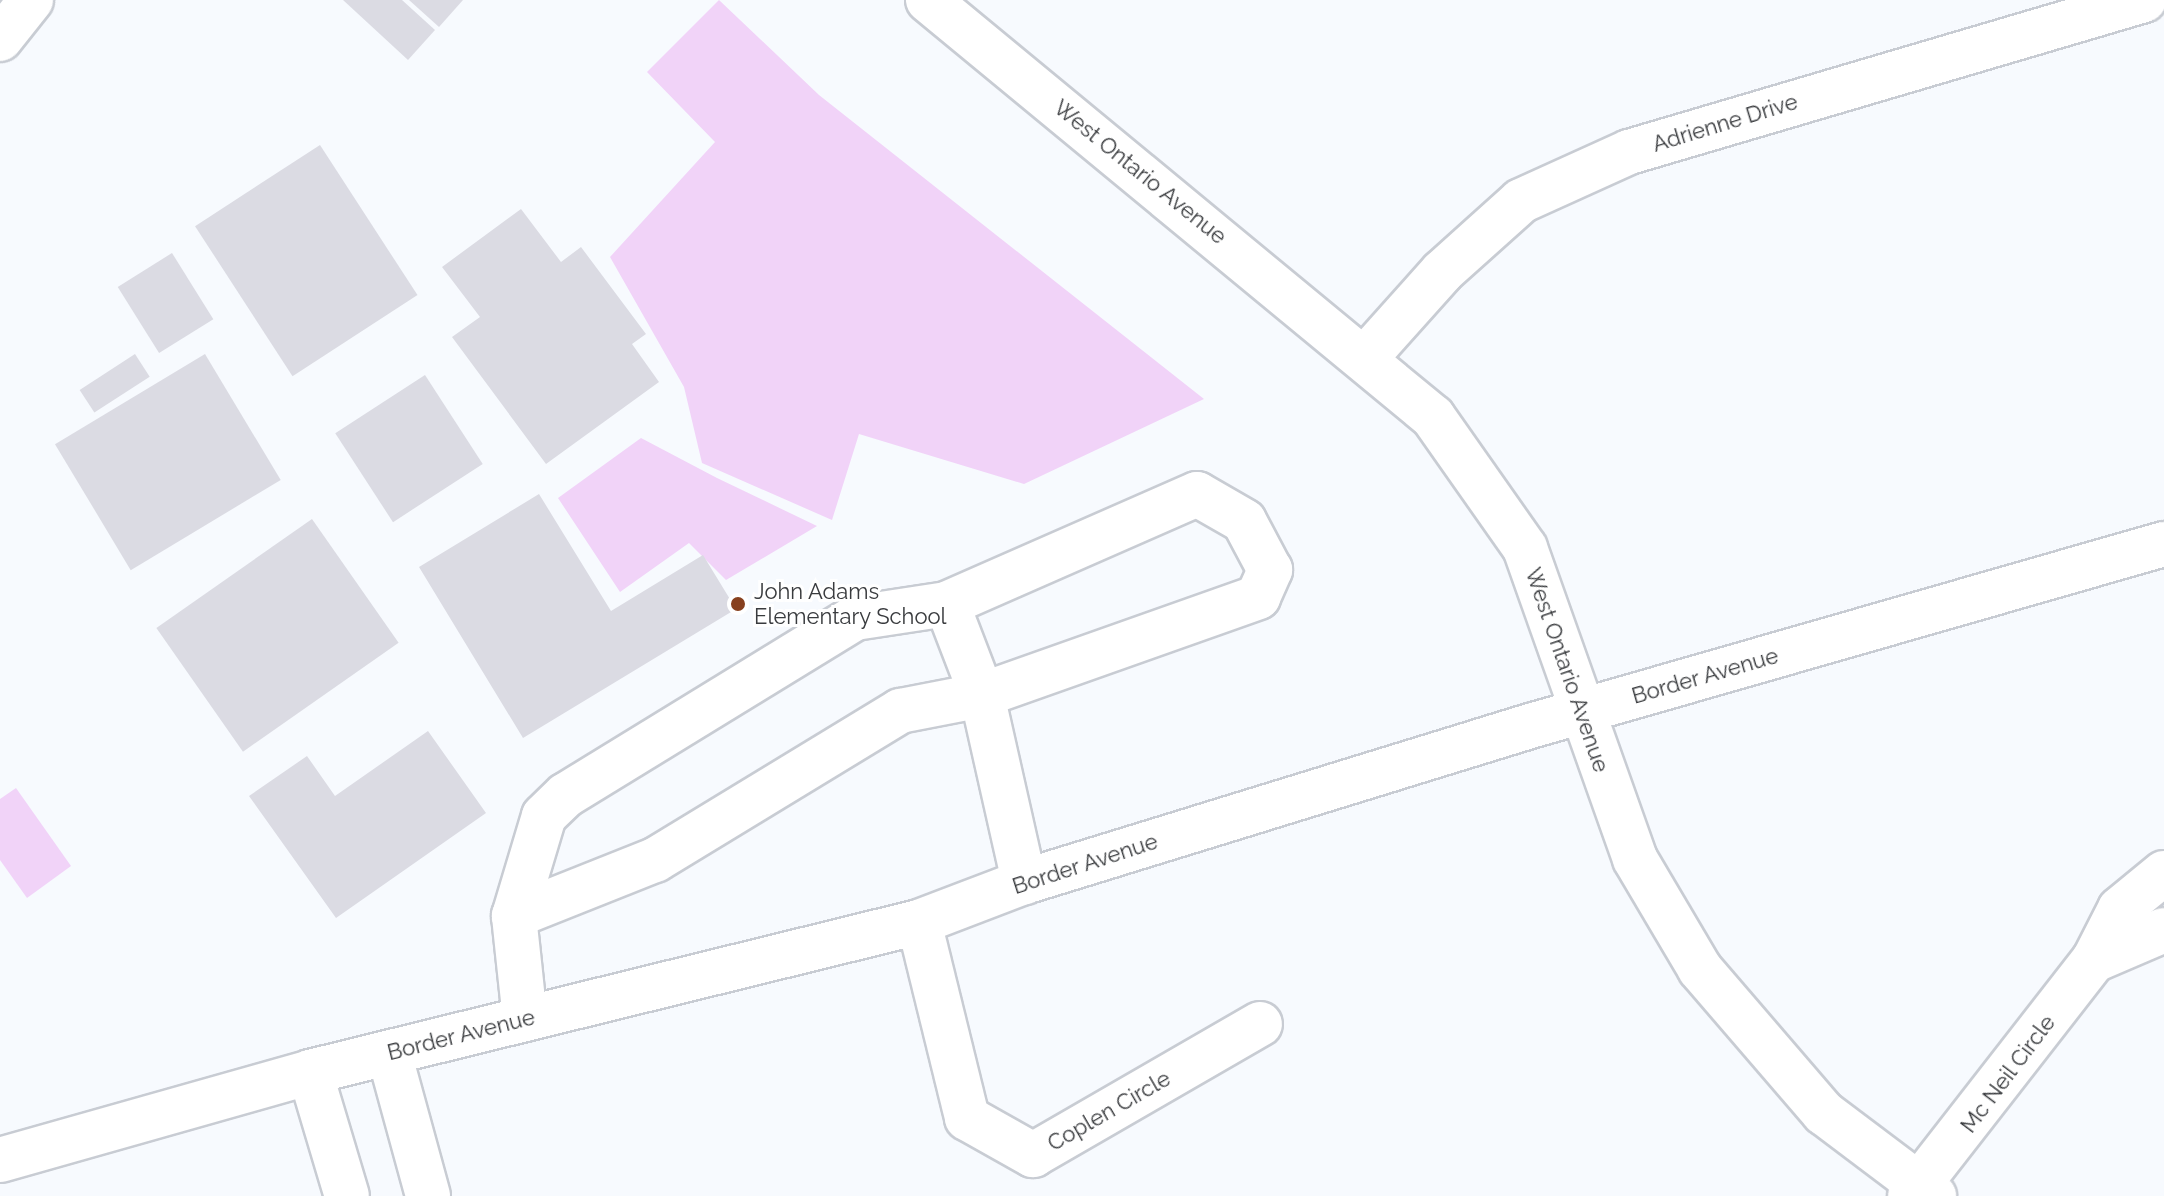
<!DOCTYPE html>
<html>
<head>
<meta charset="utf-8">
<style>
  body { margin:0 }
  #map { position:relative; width:2164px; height:1196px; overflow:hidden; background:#f7fafe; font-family:Raleway,sans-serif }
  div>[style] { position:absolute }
  .green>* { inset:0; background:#f1d3f8 }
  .building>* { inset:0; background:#dbdbe3; transform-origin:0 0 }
  .roads { filter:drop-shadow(2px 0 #c8ccd3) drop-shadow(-2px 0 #c8ccd3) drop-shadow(0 2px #c8ccd3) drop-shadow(0 -2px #c8ccd3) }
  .minor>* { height:44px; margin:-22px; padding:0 22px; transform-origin:22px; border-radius:22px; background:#fff }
  .major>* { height:44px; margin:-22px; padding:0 22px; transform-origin:22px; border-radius:22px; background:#fff }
  .dots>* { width:22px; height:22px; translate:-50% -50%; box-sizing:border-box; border:4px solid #fff; border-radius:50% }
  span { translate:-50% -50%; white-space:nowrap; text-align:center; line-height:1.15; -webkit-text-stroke:6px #fff; paint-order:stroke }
  .street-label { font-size:22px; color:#393b3e }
  .poi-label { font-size:22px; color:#393b3e }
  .left { translate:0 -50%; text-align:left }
</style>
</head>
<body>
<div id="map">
  <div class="green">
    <i style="clip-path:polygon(719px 0,819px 95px,1204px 399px,1024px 484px,859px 434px,832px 520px,702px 463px,684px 387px,610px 257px,715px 142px,647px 72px)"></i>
    <i style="clip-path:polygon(641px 438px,717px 478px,817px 526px,726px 580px,689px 543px,620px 592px,558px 498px)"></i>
    <i style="clip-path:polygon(16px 788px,71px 866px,27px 898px,0 860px,0 799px)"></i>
  </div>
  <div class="building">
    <i style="clip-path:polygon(343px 0,402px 0,435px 30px,408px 60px)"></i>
    <i style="clip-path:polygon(409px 0,463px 0,439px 27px)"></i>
    <i style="left:320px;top:145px;width:179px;height:149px;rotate:57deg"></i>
    <i style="clip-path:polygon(521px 209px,561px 262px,581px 247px,646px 334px,632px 344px,659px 382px,546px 464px,452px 337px,480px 317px,442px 267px)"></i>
    <i style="left:172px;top:253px;width:78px;height:64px;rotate:58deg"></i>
    <i style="left:135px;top:354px;width:27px;height:66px;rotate:57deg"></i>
    <i style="left:205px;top:354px;width:147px;height:175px;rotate:59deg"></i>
    <i style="left:425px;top:375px;width:106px;height:107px;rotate:57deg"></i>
    <i style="clip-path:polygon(539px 494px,611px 611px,703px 555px,736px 609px,523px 738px,419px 567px)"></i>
    <i style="left:312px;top:519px;width:151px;height:190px;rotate:55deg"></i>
    <i style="clip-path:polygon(428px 731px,486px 813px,336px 918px,249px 796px,307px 756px,335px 796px)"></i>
  </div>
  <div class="roads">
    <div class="minor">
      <i style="left:0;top:39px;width:50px;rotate:-51.5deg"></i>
      <i style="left:1367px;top:356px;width:113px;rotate:-48.2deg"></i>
      <i style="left:1442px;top:272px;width:106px;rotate:-41.9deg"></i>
      <i style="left:1521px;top:201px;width:119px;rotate:-24.4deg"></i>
      <i style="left:1629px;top:152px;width:537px;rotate:-16.44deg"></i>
      <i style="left:514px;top:916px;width:152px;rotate:-21.7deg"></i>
      <i style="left:655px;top:860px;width:287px;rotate:-31.3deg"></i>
      <i style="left:900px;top:711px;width:84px;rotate:-11deg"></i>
      <i style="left:982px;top:695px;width:293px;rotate:-19.5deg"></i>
      <i style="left:1258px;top:597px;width:30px;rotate:-66deg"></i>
      <i style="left:1270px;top:570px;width:55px;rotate:-118deg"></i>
      <i style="left:1244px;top:521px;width:54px;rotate:-150.1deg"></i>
      <i style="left:1197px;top:494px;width:273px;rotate:156.3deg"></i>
      <i style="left:919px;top:922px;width:202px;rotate:76.2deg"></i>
      <i style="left:967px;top:1118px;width:76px;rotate:29.3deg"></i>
      <i style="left:1033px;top:1155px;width:262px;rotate:-30deg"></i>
      <i style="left:2094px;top:960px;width:76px;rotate:-23.2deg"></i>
      <i style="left:525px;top:1019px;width:104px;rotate:-96.1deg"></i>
      <i style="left:514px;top:916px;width:104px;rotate:-73.3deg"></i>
      <i style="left:544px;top:816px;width:30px;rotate:-44deg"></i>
      <i style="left:566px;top:795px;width:339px;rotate:-31.5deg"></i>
      <i style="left:855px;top:618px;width:93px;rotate:-8.7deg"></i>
      <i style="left:947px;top:604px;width:97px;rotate:69deg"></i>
      <i style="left:982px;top:695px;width:192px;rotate:77.3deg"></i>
      <i style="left:389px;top:1053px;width:148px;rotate:74.7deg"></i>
      <i style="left:310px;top:1072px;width:129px;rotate:73.4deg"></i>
      <i style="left:0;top:1160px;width:322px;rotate:-15.8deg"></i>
      <i style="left:310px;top:1072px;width:627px;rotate:-13.84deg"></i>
      <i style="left:919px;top:922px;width:112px;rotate:-20.9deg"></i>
      <i style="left:1024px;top:882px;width:530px;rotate:-17.13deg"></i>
      <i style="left:1530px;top:726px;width:660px;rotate:-16.02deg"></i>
      <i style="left:1910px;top:1196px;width:299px;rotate:-52.1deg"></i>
      <i style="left:2094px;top:960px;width:57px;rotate:-63deg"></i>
      <i style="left:2120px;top:909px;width:57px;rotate:-39.3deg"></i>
    </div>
    <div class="major">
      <i style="left:928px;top:0;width:655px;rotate:39.55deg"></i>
      <i style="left:1433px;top:417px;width:160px;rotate:54.9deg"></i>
      <i style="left:1525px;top:548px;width:330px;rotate:70.5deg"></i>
      <i style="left:1635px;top:859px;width:128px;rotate:59.4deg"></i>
      <i style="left:1700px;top:969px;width:190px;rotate:49.3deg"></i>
      <i style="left:1824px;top:1113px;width:138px;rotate:37deg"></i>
    </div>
  </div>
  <div class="dots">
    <i style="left:738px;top:604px;background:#87401e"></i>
  </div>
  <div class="street-label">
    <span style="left:1725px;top:123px;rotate:-17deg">Adrienne Drive</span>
    <span style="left:1140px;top:172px;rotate:39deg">West Ontario Avenue</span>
    <span style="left:1567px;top:670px;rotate:71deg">West Ontario Avenue</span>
    <span style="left:1705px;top:676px;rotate:-16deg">Border Avenue</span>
    <span style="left:1085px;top:864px;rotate:-18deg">Border Avenue</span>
    <span style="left:461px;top:1035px;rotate:-14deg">Border Avenue</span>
    <span style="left:2008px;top:1074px;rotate:-53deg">Mc Neil Circle</span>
    <span style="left:1109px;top:1111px;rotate:-30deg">Coplen Circle</span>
  </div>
  <div class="poi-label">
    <span class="left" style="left:754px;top:604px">John Adams<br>Elementary School</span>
  </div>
</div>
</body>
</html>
